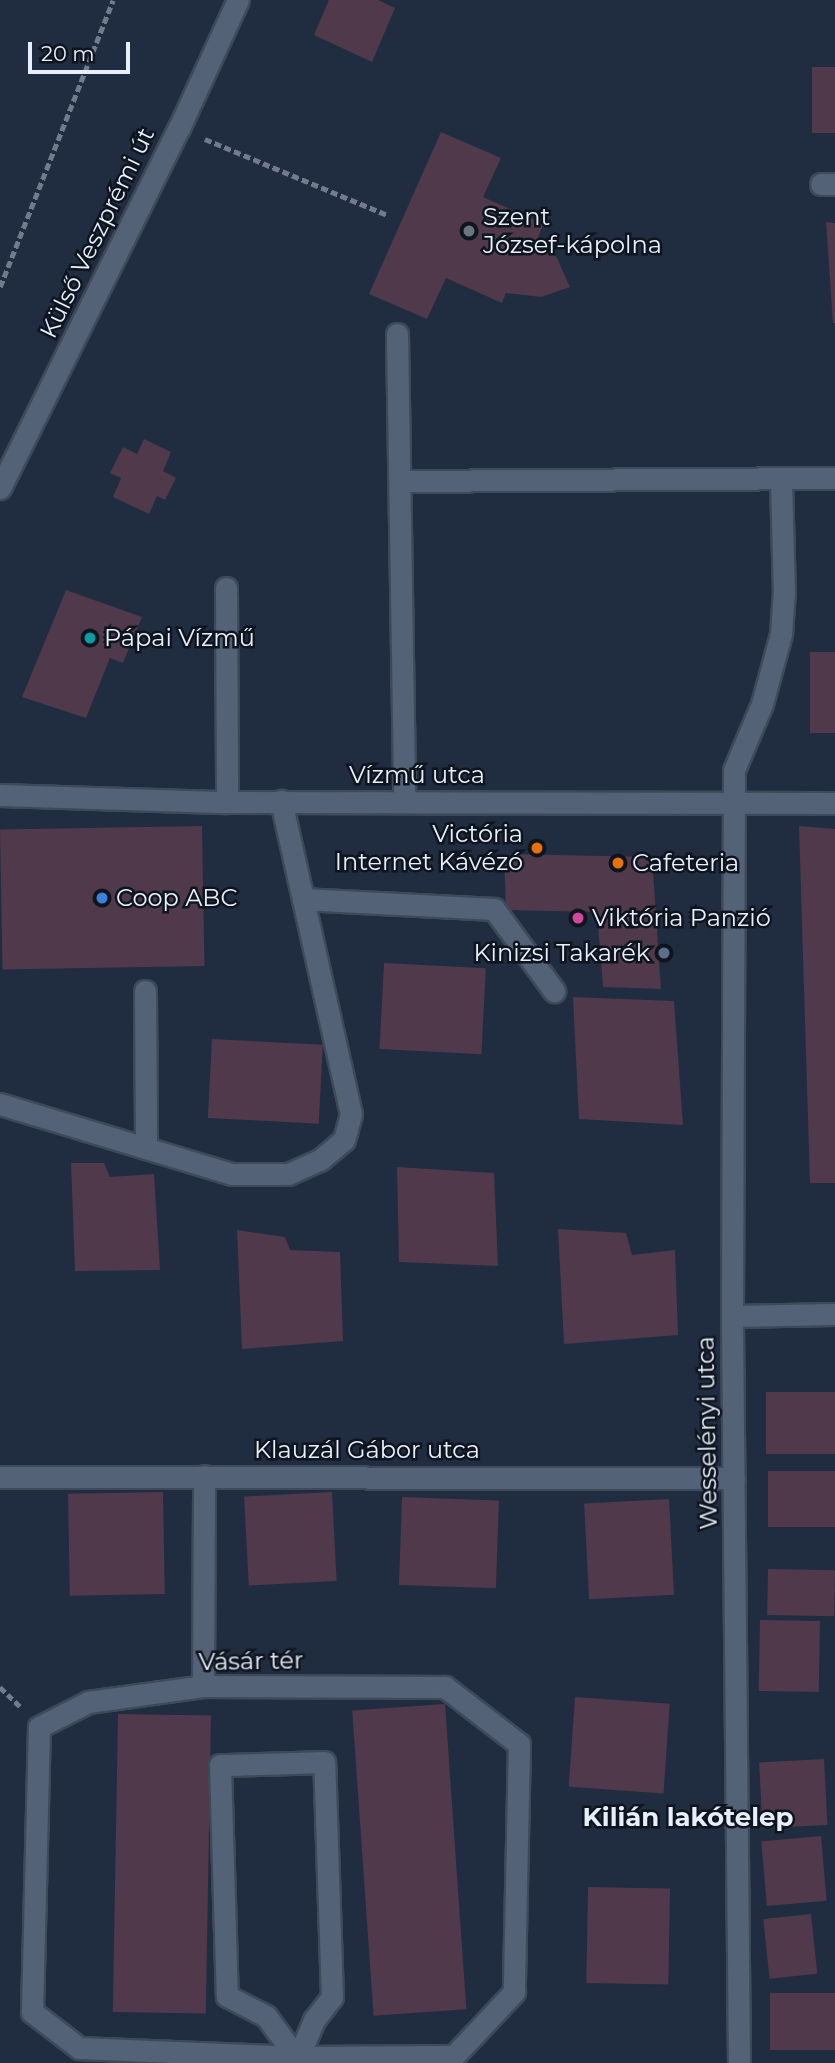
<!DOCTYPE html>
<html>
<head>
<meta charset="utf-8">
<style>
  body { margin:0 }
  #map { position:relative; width:835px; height:2063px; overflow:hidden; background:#202c40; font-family:Montserrat,sans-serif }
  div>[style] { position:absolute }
  .building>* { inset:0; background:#4f394a; transform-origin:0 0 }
  .path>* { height:4.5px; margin-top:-2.25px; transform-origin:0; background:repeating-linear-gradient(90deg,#717b8d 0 7px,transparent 0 10.5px) }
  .roads { filter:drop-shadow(2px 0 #3e4959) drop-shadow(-2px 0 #3e4959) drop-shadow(0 2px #3e4959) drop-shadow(0 -2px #3e4959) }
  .minor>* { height:21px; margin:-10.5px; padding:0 10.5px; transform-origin:10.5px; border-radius:10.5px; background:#546278 }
  .dots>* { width:19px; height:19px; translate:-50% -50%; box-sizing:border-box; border:4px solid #0f151e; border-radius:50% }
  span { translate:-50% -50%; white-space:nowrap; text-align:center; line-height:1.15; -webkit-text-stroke:5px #0f151e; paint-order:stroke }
  .poi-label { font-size:24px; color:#e7effc }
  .left { translate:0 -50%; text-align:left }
  .right { translate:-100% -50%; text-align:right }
  .street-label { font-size:24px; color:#e7effc }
  .neighbourhood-label { font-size:26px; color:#e7effc; font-weight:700 }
  .scale { position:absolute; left:28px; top:42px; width:102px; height:32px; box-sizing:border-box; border:4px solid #e7effc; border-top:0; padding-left:9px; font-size:21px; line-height:24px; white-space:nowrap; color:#e7effc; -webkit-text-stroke:5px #0f151e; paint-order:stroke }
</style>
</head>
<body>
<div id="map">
  <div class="building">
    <i style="clip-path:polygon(329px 0,378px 0,395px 8px,372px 62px,314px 35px)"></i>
    <i style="left:835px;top:67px;width:66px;height:23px;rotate:90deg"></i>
    <i style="clip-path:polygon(441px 132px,501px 158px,483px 197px,544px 224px,538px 237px,557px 258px,570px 287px,541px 297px,506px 293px,502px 303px,446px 278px,427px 319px,369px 294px)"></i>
    <i style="clip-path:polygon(826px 222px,835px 223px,835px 323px,833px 323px)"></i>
    <i style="clip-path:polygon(144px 439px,171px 452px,163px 471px,176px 478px,165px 500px,157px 496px,149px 514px,113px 497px,121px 478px,110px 473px,123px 447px,137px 454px)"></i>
    <i style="clip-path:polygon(66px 590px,142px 617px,123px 663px,110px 658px,86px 718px,22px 697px)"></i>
    <i style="left:810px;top:652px;width:25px;height:81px"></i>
    <i style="left:202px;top:826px;width:140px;height:202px;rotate:89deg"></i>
    <i style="clip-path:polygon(799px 826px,835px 829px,835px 1183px,810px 1183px)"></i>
    <i style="clip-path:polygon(504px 854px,652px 857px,661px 989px,603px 987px,597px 912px,506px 910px)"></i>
    <i style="left:384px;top:963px;width:102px;height:86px;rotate:3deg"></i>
    <i style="clip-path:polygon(573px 997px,674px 1001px,683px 1125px,579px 1119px)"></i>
    <i style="left:212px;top:1039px;width:111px;height:79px;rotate:3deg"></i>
    <i style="clip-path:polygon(71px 1163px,104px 1163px,110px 1177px,154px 1174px,160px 1270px,75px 1271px)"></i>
    <i style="clip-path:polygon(397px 1167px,494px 1173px,498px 1266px,399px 1262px)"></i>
    <i style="clip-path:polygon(558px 1229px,626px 1233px,632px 1255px,675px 1250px,678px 1335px,564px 1344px)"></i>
    <i style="clip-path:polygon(237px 1230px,285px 1237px,290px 1250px,340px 1252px,343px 1341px,242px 1349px)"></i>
    <i style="left:835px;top:1392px;width:62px;height:69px;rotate:90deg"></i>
    <i style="left:768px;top:1471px;width:67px;height:56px"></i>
    <i style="left:163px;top:1492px;width:102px;height:95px;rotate:89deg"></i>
    <i style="left:332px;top:1492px;width:89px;height:88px;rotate:87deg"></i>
    <i style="left:402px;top:1497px;width:97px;height:88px;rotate:2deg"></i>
    <i style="left:669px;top:1499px;width:96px;height:85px;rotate:87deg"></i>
    <i style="left:768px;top:1569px;width:67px;height:46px;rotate:1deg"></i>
    <i style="left:760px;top:1620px;width:60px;height:71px;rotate:1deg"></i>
    <i style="left:575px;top:1697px;width:95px;height:90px;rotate:4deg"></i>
    <i style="left:445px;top:1704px;width:306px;height:93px;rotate:86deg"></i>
    <i style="left:118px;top:1714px;width:93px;height:298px;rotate:1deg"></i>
    <i style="left:824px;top:1759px;width:66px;height:65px;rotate:87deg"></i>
    <i style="left:821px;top:1836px;width:65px;height:60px;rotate:85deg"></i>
    <i style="left:588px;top:1887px;width:82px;height:96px;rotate:1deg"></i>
    <i style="left:811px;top:1914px;width:60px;height:48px;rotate:84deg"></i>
    <i style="left:835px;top:1993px;width:57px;height:65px;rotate:90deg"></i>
  </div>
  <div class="path">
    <i style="left:205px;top:139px;width:198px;rotate:22.6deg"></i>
    <i style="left:0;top:287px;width:308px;rotate:-68.5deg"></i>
    <i style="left:0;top:1687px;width:30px;rotate:44deg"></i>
  </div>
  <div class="roads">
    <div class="minor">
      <i style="left:821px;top:184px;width:14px"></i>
      <i style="left:397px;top:334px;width:467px;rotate:89.1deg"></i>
      <i style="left:400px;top:481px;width:435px;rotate:-0.4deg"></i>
      <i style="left:0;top:488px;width:402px;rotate:-63.6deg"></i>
      <i style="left:179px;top:128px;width:141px;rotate:-65.3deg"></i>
      <i style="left:226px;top:588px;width:214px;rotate:89.7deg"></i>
      <i style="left:0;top:795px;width:227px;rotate:1.8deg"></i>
      <i style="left:227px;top:802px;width:608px;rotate:0.09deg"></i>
      <i style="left:303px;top:899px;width:191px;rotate:3deg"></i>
      <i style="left:494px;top:909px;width:102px;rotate:53.8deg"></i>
      <i style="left:145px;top:991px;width:157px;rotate:89.6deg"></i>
      <i style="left:0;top:1104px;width:242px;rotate:16.8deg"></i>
      <i style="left:232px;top:1174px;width:56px"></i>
      <i style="left:288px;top:1174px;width:35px;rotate:-24deg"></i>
      <i style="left:320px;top:1160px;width:31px;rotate:-40deg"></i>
      <i style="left:344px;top:1140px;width:27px;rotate:-75deg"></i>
      <i style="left:351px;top:1114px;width:321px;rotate:-102.6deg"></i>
      <i style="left:732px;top:1316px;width:103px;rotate:-1.1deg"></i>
      <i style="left:0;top:1477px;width:734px;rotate:0.08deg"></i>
      <i style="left:203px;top:1686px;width:242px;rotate:0.2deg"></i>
      <i style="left:445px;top:1687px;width:93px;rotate:37.6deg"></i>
      <i style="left:519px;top:1744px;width:248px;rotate:91.2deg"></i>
      <i style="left:514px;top:1992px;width:88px;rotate:133.2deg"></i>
      <i style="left:454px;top:2056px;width:158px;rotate:179.6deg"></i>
      <i style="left:296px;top:2057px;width:217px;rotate:-177.6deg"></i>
      <i style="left:79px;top:2048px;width:59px;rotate:-142.5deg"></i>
      <i style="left:32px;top:2012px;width:285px;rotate:-88.6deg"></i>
      <i style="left:39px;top:1727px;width:55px;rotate:-27deg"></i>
      <i style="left:88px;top:1702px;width:116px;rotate:-7.9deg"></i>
      <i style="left:203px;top:1686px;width:210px;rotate:-89.7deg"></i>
      <i style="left:296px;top:2063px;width:47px;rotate:-67.3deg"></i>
      <i style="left:314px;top:2020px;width:29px;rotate:-52deg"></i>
      <i style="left:332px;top:1997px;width:235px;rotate:-91.9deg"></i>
      <i style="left:324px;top:1762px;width:104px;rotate:178.3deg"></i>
      <i style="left:220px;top:1765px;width:231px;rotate:88.3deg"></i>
      <i style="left:227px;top:1996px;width:44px;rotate:27.1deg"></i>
      <i style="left:266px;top:2016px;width:51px;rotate:53.8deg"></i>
      <i style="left:739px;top:2063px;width:747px;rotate:-90.54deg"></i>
      <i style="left:732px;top:1316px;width:546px;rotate:-89.79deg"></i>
      <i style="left:734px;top:770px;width:72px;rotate:-67deg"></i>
      <i style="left:762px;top:704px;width:73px;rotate:-74.8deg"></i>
      <i style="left:781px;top:634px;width:39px;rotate:-86deg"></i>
      <i style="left:784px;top:595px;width:117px;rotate:-91.5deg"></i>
    </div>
  </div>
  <div class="dots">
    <i style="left:469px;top:231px;background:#6b7280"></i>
    <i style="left:90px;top:638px;background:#0f9aa8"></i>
    <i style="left:537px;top:848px;background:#e8710a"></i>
    <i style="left:618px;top:863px;background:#e8710a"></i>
    <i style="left:102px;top:898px;background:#3f7fe0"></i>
    <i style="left:578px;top:918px;background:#d1479c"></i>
    <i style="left:664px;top:953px;background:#5c6f8a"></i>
  </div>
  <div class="poi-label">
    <span class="left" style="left:483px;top:231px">Szent<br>József-kápolna</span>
    <span class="left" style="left:104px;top:638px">Pápai Vízmű</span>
    <span class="right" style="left:523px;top:848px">Victória<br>Internet Kávézó</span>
    <span class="left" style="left:632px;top:863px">Cafeteria</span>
    <span class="left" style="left:116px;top:898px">Coop ABC</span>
    <span class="left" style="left:592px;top:918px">Viktória Panzió</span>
    <span class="right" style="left:650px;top:953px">Kinizsi Takarék</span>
  </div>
  <div class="street-label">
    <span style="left:97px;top:233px;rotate:-64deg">Külső Veszprémi út</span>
    <span style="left:417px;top:775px">Vízmű utca</span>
    <span style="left:707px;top:1433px;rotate:-91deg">Wesselényi utca</span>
    <span style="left:367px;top:1450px">Klauzál Gábor utca</span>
    <span style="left:251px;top:1661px;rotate:-1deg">Vásár tér</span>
  </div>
  <div class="neighbourhood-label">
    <span style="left:688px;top:1818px">Kilián lakótelep</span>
  </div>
  <div class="scale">20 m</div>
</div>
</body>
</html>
